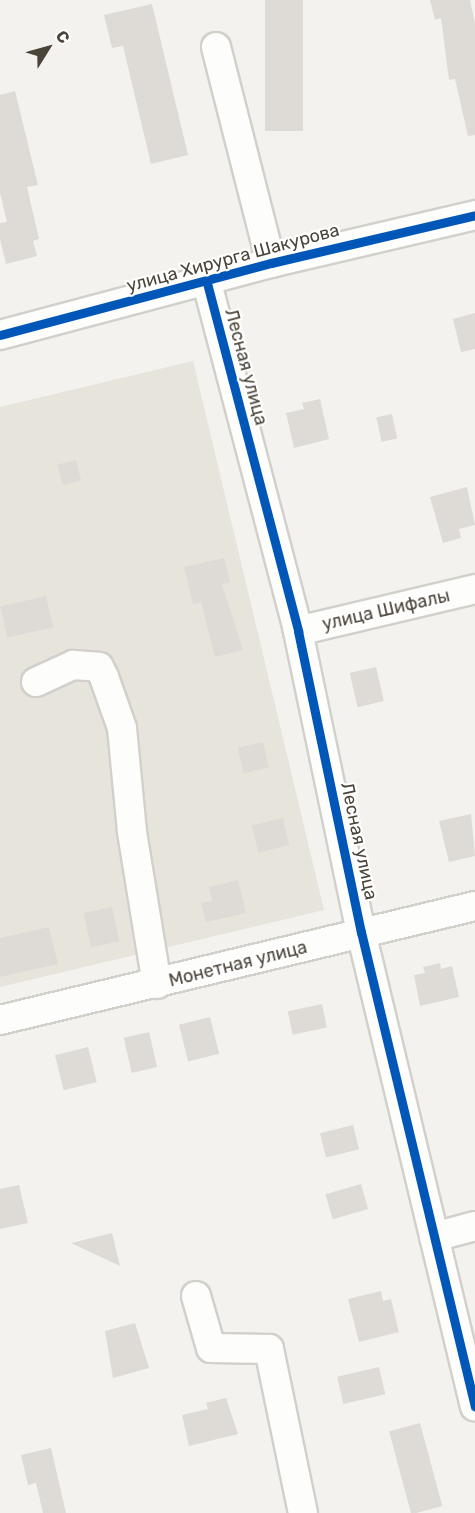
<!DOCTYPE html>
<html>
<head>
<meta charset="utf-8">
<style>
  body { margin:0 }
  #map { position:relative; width:475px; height:1513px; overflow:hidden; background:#f4f2ee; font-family:Rubik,sans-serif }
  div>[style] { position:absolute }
  .residential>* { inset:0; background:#e7e4dc }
  .building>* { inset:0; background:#dedbd6; transform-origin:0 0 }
  .roads { filter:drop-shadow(2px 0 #d2d0cb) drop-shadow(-2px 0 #d2d0cb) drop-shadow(0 2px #d2d0cb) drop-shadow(0 -2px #d2d0cb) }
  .minor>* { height:28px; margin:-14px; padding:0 14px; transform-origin:14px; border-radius:14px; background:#fdfdfc }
  .cycleway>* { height:9px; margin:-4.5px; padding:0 4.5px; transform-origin:4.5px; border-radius:4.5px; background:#0057b8 }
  span { translate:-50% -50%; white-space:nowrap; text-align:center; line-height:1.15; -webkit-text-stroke:4.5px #fff; paint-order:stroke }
  .street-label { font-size:18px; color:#4b4439 }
  .north { position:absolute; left:18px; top:18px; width:60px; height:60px; -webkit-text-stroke:4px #fff; paint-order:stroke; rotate:53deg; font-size:16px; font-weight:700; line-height:24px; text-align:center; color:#4b4439 }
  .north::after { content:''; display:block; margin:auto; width:21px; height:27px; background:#4b4439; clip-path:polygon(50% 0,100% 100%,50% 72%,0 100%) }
</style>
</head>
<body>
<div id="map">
  <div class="residential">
    <i style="clip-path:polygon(193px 361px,324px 910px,0 987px,0 407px)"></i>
  </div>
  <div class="building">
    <i style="left:265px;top:0;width:38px;height:131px"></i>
    <i style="clip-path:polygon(430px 0,470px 0,475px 23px,475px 135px,468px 136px,455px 79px,449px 80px,441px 18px,435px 20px)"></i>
    <i style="clip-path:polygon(152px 4px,188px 155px,151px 164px,123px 46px,112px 48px,104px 15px)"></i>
    <i style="clip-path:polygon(15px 91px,38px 185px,27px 187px,39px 239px,33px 241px,37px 256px,6px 264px,0 239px,0 223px,7px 222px,0 193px,0 95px)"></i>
    <i style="clip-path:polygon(475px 313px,475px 349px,461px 352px,453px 319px)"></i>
    <i style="clip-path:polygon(320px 399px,329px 439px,294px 448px,286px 413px,304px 409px,302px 403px)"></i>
    <i style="left:392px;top:414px;width:25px;height:16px;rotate:78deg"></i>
    <i style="left:76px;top:460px;width:21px;height:19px;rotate:76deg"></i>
    <i style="clip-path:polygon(467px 487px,475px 525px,459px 529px,461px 538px,443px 543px,430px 497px)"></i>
    <i style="clip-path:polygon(224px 558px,230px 582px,222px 584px,243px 650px,215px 657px,201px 602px,193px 604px,184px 567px)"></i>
    <i style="left:46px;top:596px;width:32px;height:47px;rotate:77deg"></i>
    <i style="left:376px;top:667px;width:35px;height:27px;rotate:77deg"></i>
    <i style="left:263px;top:742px;width:26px;height:26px;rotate:77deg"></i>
    <i style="clip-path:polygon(471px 814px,475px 856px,449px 862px,439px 821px)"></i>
    <i style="left:283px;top:818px;width:28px;height:32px;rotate:77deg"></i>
    <i style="clip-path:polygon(238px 880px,246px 913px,206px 922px,201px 903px,212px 901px,209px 887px)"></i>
    <i style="left:112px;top:907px;width:35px;height:29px;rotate:78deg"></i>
    <i style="clip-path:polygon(49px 927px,58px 964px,0 977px,0 938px)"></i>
    <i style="clip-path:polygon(440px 963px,441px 969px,452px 966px,459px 997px,420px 1006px,414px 975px,425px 973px,423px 967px)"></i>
    <i style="left:322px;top:1004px;width:24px;height:35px;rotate:78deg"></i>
    <i style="left:210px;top:1017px;width:38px;height:32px;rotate:76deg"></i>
    <i style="left:149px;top:1032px;width:36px;height:26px;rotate:77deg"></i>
    <i style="left:88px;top:1047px;width:36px;height:34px;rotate:76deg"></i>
    <i style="left:353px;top:1125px;width:25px;height:34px;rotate:76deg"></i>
    <i style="left:361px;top:1184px;width:26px;height:37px;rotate:74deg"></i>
    <i style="clip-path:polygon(19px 1185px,28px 1223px,0 1229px,0 1189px)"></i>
    <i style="clip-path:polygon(112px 1233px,120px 1266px,71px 1243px)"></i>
    <i style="clip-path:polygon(381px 1291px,383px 1301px,391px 1299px,399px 1332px,359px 1342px,348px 1299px)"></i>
    <i style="clip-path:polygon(135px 1323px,149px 1368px,113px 1378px,105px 1331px)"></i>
    <i style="left:379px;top:1367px;width:28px;height:43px;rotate:77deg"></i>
    <i style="clip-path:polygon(226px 1398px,238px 1434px,189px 1446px,182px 1415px,208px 1409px,206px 1403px)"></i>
    <i style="left:420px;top:1423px;width:86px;height:32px;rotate:75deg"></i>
    <i style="clip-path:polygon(51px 1448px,66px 1513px,43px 1513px,36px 1483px,28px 1485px,21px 1455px)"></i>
  </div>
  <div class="roads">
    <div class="minor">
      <i style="left:216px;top:47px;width:223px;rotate:75.7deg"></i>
      <i style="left:207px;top:283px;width:360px;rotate:75.3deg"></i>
      <i style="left:298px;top:631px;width:308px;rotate:78.2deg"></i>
      <i style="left:361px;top:932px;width:488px;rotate:76.5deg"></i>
      <i style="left:0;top:335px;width:280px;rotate:-14.9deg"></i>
      <i style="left:271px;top:263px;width:210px;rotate:-13.2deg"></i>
      <i style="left:298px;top:631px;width:182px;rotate:-13.3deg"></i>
      <i style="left:36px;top:682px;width:41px;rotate:-24.7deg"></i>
      <i style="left:73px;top:665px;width:26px;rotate:4deg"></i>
      <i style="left:99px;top:667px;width:11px;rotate:63deg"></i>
      <i style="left:104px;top:677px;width:54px;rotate:70.6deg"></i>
      <i style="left:122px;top:728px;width:104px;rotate:84.5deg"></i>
      <i style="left:132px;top:832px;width:154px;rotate:80.7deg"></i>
      <i style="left:0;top:1020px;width:488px;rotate:-13.5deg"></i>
      <i style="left:434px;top:1237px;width:42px;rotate:-15deg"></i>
      <i style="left:196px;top:1296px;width:54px;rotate:73.9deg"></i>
      <i style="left:211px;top:1348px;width:58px;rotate:1deg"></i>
      <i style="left:269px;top:1349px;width:167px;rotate:78.3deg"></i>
    </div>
  </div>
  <div class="cycleway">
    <i style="left:207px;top:283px;width:360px;rotate:75.3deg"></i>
    <i style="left:298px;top:631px;width:308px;rotate:78.2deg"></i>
    <i style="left:361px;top:932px;width:488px;rotate:76.5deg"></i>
    <i style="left:0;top:335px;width:280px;rotate:-14.9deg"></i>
    <i style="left:271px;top:263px;width:210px;rotate:-13.2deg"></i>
  </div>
  <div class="street-label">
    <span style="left:233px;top:258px;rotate:-15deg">улица Хирурга Шакурова</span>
    <span style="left:246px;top:367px;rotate:75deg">Лесная улица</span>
    <span style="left:386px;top:610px;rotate:-13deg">улица Шифалы</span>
    <span style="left:359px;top:841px;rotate:78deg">Лесная улица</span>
    <span style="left:238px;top:964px;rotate:-14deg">Монетная улица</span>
  </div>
  <div class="north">С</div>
</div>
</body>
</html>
